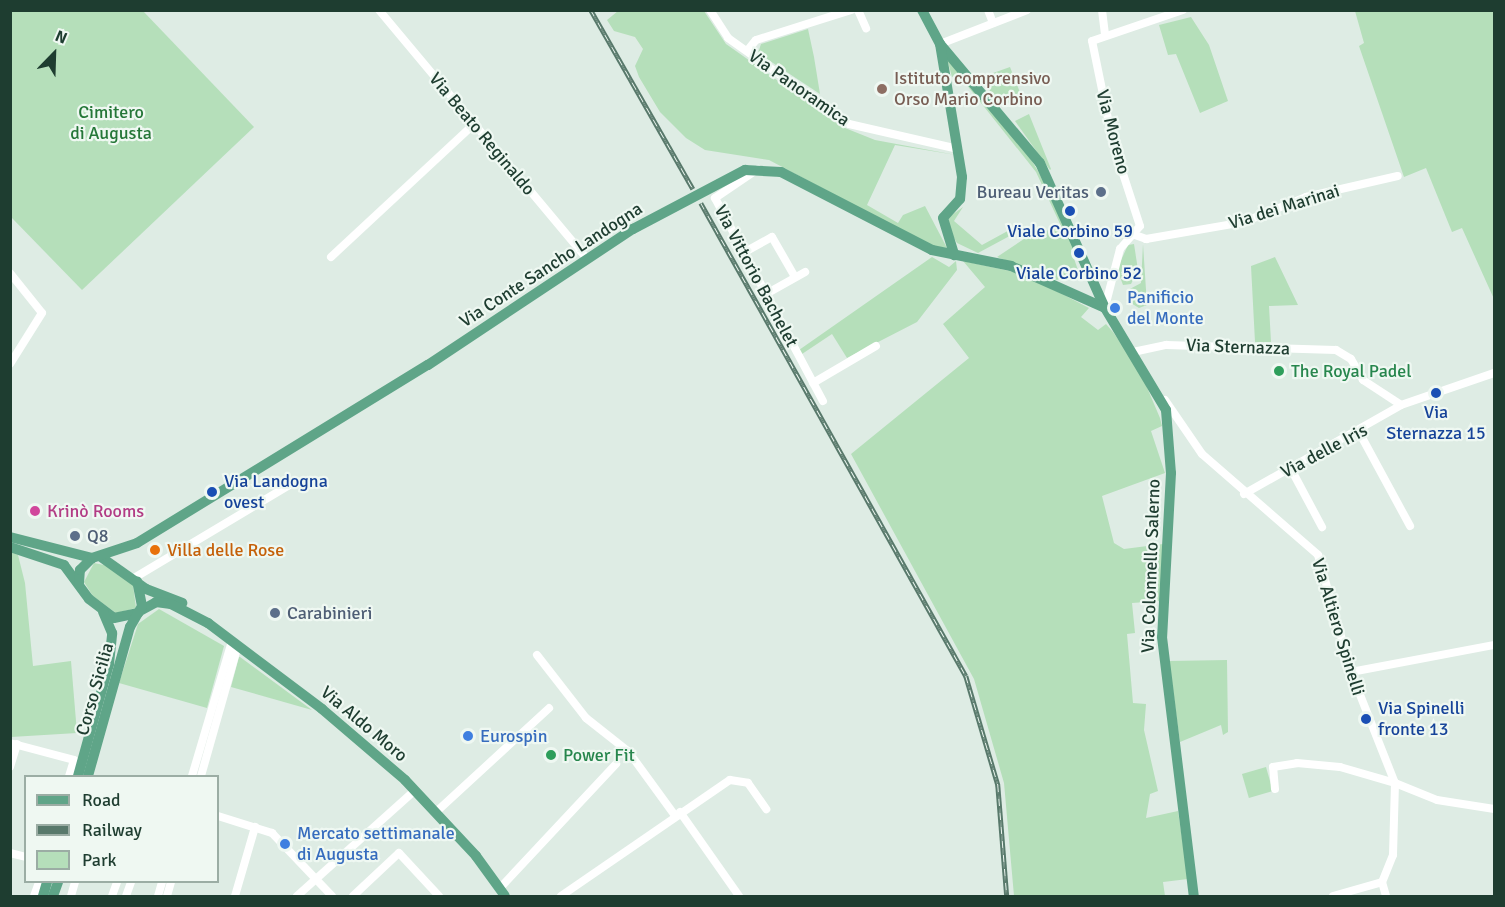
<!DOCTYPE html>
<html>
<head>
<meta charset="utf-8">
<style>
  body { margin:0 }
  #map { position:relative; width:1505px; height:907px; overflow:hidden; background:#deece4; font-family:Signika,sans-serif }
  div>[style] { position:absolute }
  .green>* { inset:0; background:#b5dfba; transform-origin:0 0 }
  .minor>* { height:8px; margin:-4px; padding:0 4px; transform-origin:4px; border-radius:4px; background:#fff }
  .major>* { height:10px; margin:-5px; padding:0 5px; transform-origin:5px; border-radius:5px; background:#5fa588 }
  .rail>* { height:4.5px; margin-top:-2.25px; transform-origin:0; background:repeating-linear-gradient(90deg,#eff8f2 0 7px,#58796b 0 14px); box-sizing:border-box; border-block:2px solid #58796b }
  .dots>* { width:16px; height:16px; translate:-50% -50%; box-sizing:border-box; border:3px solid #eff8f2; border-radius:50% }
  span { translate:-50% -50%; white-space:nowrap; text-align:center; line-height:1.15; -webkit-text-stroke:4.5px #eff8f2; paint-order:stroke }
  .education-label { font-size:18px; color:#785e54 }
  .left { translate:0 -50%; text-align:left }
  .street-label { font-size:18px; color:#1e3d30 }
  .park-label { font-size:18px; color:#257738 }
  .service-label { font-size:18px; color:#4e5e75 }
  .right { translate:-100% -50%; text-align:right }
  .transit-label { font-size:18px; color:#164399 }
  .shop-label { font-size:18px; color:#366cbe }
  .leisure-label { font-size:18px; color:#27864d }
  .hotel-label { font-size:18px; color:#b23c85 }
  .food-label { font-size:18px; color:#c56008 }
  .frame { position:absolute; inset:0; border:12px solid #1e3d30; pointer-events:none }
  .legend { position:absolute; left:24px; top:775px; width:195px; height:108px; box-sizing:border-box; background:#eff8f2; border:2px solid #9bada4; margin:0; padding:8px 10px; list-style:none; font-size:18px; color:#1e3d30 }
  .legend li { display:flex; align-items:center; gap:12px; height:30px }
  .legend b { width:30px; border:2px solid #9bada4 }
  .north { position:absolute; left:24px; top:24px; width:60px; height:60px; -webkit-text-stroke:4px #eff8f2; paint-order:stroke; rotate:23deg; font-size:16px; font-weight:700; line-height:24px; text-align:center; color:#1e3d30 }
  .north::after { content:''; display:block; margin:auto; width:21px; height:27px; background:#1e3d30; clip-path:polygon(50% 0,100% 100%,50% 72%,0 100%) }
</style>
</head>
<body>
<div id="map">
  <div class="green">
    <i style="clip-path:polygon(11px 10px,143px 11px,254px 127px,82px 290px,11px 217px)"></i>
    <i style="clip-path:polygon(618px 11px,704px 11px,726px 44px,845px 128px,875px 140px,956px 155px,895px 145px,867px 205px,898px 223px,903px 215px,925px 206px,947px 248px,932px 246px,769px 160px,705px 150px,686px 138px,660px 112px,639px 77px,635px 66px,643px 49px,635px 37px,614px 31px,607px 20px)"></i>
    <i style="clip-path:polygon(1355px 11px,1494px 11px,1494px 299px,1462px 228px,1452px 232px,1426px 168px,1404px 177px,1359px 46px,1364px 43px)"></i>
    <i style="clip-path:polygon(1191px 17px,1209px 45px,1228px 101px,1200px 113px,1176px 54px,1168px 55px,1159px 25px)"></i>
    <i style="clip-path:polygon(808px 29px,814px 57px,820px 94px,758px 53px,761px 44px)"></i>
    <i style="clip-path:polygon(946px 55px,1025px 150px,1038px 171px,1076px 247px,1071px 250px,1078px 270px,1057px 280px,997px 257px,1027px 237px,1061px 226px,1036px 172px,958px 74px,952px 77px)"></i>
    <i style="clip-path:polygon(1010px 67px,1021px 95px,1003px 106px,979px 78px)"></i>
    <i style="clip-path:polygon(1029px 114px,1051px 169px,1050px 170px,1015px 121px)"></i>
    <i style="clip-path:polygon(963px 207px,954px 221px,982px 245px,1015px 227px,1019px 231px,978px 253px,957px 243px,948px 228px,949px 217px)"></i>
    <i style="clip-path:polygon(1134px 244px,1138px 270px,1131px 284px,1123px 285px,1117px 269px,1128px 245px)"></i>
    <i style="clip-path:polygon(1143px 244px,1147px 305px,1139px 308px,1126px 300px,1131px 298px,1128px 290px,1141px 283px)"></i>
    <i style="clip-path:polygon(932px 257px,949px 267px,956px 261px,957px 270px,917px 322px,847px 358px,832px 334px,802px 354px,799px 350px)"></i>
    <i style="clip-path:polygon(1275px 257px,1298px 305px,1269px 306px,1271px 342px,1255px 342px,1251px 266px)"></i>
    <i style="clip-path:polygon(963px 261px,1024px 274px,1089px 308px,1081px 317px,1098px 330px,1106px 324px,1113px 332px,1140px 371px,1160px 418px,1162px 426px,1151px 431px,1165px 473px,1102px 496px,1114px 543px,1124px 549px,1163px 544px,1160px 601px,1132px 603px,1135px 633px,1127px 634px,1133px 703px,1146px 704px,1144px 730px,1158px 791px,1150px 794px,1146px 818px,1178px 811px,1188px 879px,1163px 882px,1165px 896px,1014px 896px,1004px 783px,974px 679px,851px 454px,969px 358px,943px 324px,985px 287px)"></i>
    <i style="clip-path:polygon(10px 552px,18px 555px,25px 583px,33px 666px,71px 661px,77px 733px,11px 737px)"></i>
    <i style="clip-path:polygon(94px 563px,109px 566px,133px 585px,136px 608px,116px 613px,93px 596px,84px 582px)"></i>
    <i style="clip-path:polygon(159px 609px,224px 646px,207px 708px,119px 683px,138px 624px)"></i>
    <i style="clip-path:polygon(239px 657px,240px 657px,312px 710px,231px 687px)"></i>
    <i style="clip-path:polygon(1227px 660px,1228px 732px,1223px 735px,1221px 725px,1180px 742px,1169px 661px)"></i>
    <i style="left:1266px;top:767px;width:25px;height:25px;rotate:74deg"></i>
  </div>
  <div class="minor">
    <i style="left:379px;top:10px;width:323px;rotate:50.1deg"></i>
    <i style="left:710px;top:10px;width:33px;rotate:57deg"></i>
    <i style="left:728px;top:38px;width:148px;rotate:35.4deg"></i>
    <i style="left:849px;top:124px;width:112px;rotate:12.9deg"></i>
    <i style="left:858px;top:10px;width:20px;rotate:66deg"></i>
    <i style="left:988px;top:10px;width:14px;rotate:69deg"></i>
    <i style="left:1102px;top:10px;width:24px;rotate:83deg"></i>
    <i style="left:940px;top:44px;width:93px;rotate:-21.3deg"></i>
    <i style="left:747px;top:51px;width:14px;rotate:-51deg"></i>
    <i style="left:756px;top:40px;width:100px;rotate:-17.5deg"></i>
    <i style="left:758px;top:169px;width:52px;rotate:146deg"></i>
    <i style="left:715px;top:198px;width:230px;rotate:62deg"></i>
    <i style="left:1135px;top:235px;width:12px;rotate:20deg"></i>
    <i style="left:1146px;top:239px;width:99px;rotate:-9.8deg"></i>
    <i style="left:1244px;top:222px;width:67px;rotate:-22deg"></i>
    <i style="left:1306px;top:197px;width:94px;rotate:-12.9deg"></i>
    <i style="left:743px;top:253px;width:33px;rotate:-29deg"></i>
    <i style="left:772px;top:237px;width:46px;rotate:60.1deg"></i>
    <i style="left:331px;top:257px;width:197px;rotate:-42.9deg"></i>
    <i style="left:10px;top:273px;width:51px;rotate:51.3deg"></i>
    <i style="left:42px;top:313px;width:60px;rotate:122.1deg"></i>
    <i style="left:766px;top:294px;width:45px;rotate:-29.4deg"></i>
    <i style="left:1105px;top:307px;width:60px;rotate:-75.5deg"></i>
    <i style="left:1120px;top:249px;width:30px;rotate:-49deg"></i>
    <i style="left:1140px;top:226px;width:87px;rotate:-108deg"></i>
    <i style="left:1113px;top:143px;width:104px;rotate:-101.6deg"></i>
    <i style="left:1092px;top:41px;width:96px;rotate:-18.8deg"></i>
    <i style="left:1133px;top:352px;width:34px;rotate:-12deg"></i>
    <i style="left:1166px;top:345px;width:170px;rotate:1.7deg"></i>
    <i style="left:1336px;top:350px;width:17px;rotate:31deg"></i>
    <i style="left:1351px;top:359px;width:24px;rotate:60deg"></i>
    <i style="left:1363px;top:380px;width:45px;rotate:33.3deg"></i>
    <i style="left:1401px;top:405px;width:98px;rotate:-19deg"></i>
    <i style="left:813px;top:383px;width:73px;rotate:-30.4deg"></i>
    <i style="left:1165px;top:400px;width:65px;rotate:55.6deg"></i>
    <i style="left:1202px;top:454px;width:154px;rotate:41deg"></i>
    <i style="left:1318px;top:555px;width:122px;rotate:74.2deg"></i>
    <i style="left:1351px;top:672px;width:119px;rotate:68.4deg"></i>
    <i style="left:1395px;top:783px;width:45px;rotate:22deg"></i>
    <i style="left:1437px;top:800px;width:58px;rotate:9deg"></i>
    <i style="left:1359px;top:432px;width:107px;rotate:61.5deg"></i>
    <i style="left:1291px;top:469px;width:66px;rotate:61.9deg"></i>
    <i style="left:1244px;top:494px;width:180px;rotate:-29.5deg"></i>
    <i style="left:134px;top:578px;width:183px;rotate:-30.9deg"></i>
    <i style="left:537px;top:655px;width:80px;rotate:52.1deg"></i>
    <i style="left:586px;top:718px;width:53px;rotate:38.2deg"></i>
    <i style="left:628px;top:751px;width:78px;rotate:53.9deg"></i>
    <i style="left:1351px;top:672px;width:146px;rotate:-10.7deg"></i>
    <i style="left:10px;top:743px;width:66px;rotate:14.9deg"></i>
    <i style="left:74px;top:760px;width:17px;rotate:107deg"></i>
    <i style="left:10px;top:767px;width:24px;rotate:-73deg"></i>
    <i style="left:192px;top:776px;width:141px;rotate:-73.5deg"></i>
    <i style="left:201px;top:776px;width:136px;rotate:-74.2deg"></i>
    <i style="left:1275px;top:789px;width:22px;rotate:-95deg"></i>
    <i style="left:1273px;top:767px;width:24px;rotate:-9deg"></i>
    <i style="left:1297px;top:763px;width:43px;rotate:5.3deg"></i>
    <i style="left:1340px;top:767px;width:57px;rotate:16.2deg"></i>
    <i style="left:1395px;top:783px;width:72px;rotate:91.6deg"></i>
    <i style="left:1393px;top:855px;width:29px;rotate:112deg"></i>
    <i style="left:1382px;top:882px;width:15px;rotate:74deg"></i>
    <i style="left:680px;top:812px;width:103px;rotate:54.9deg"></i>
    <i style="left:435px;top:813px;width:155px;rotate:-42.6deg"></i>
    <i style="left:218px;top:816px;width:57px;rotate:17.5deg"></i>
    <i style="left:272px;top:833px;width:87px;rotate:46.4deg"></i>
    <i style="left:10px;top:853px;width:16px;rotate:14deg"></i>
    <i style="left:500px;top:888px;width:170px;rotate:-46.9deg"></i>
    <i style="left:34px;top:896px;width:15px;rotate:-70deg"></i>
    <i style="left:71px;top:896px;width:15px;rotate:-74deg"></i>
    <i style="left:112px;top:896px;width:15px;rotate:-70deg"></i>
    <i style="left:126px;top:896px;width:15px;rotate:-70deg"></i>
    <i style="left:158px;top:896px;width:15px;rotate:-74deg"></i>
    <i style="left:167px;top:896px;width:15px;rotate:-74deg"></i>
    <i style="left:235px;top:896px;width:72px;rotate:-73.8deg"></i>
    <i style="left:297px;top:896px;width:157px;rotate:-41.9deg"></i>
    <i style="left:353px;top:896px;width:63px;rotate:-43.1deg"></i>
    <i style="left:399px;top:853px;width:59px;rotate:47.1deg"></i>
    <i style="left:561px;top:896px;width:205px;rotate:-34.5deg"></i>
    <i style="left:730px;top:780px;width:18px;rotate:9deg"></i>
    <i style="left:748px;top:783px;width:32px;rotate:55deg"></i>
    <i style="left:1333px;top:896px;width:51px;rotate:-15.9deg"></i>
  </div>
  <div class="major">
    <i style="left:922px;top:10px;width:38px;rotate:62deg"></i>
    <i style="left:940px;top:44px;width:155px;rotate:50deg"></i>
    <i style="left:1040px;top:163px;width:159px;rotate:65.9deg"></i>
    <i style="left:1105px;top:308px;width:119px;rotate:59.1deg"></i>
    <i style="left:1166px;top:410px;width:63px;rotate:85.5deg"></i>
    <i style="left:1171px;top:473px;width:164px;rotate:93.1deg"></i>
    <i style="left:1162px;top:637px;width:261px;rotate:83deg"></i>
    <i style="left:940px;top:44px;width:135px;rotate:80.6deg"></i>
    <i style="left:962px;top:177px;width:22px;rotate:95deg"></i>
    <i style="left:960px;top:199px;width:25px;rotate:132deg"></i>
    <i style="left:943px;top:218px;width:39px;rotate:73deg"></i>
    <i style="left:10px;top:537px;width:85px;rotate:14.4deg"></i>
    <i style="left:10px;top:547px;width:57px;rotate:18.4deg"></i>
    <i style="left:64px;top:565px;width:42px;rotate:53.7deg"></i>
    <i style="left:89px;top:599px;width:31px;rotate:37deg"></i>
    <i style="left:114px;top:618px;width:25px;rotate:-12deg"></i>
    <i style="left:101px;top:557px;width:55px;rotate:35.4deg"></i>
    <i style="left:146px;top:589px;width:39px;rotate:21deg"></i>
    <i style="left:79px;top:583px;width:13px;rotate:-86deg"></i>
    <i style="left:80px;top:570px;width:17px;rotate:-45deg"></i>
    <i style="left:92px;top:558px;width:47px;rotate:-18.4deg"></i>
    <i style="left:137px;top:543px;width:341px;rotate:-31.5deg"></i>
    <i style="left:428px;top:365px;width:246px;rotate:-33.6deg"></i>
    <i style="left:633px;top:229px;width:127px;rotate:-27.8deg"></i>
    <i style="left:745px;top:170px;width:36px;rotate:3deg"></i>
    <i style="left:781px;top:172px;width:170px;rotate:27.3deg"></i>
    <i style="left:932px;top:250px;width:81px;rotate:11.4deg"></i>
    <i style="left:1011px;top:266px;width:103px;rotate:24.1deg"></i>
    <i style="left:140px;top:611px;width:18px;rotate:-29deg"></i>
    <i style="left:156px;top:602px;width:15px;rotate:8deg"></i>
    <i style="left:171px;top:604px;width:42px;rotate:27.2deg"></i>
    <i style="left:208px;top:623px;width:143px;rotate:37deg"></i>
    <i style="left:322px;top:709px;width:109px;rotate:40.5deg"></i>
    <i style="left:405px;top:780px;width:104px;rotate:46.9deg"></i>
    <i style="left:476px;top:856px;width:49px;rotate:54.1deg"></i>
    <i style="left:78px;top:776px;width:116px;rotate:-74.5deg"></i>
    <i style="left:109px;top:664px;width:31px;rotate:-84deg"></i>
    <i style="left:112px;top:633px;width:23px;rotate:-113deg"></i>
    <i style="left:88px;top:776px;width:155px;rotate:-74.3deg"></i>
    <i style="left:130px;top:627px;width:24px;rotate:-60deg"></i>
    <i style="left:142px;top:606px;width:25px;rotate:-101deg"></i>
    <i style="left:43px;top:896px;width:15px;rotate:-74deg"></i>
    <i style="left:53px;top:896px;width:15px;rotate:-70deg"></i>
  </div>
  <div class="rail">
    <i style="left:591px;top:10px;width:206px;rotate:60.3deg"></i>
    <i style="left:701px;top:203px;width:542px;rotate:60.74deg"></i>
    <i style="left:966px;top:676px;width:114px;rotate:73.6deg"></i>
    <i style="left:998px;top:785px;width:111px;rotate:85.4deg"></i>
  </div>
  <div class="dots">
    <i style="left:882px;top:89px;background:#8d6e63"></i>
    <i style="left:1101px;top:192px;background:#5c6f8a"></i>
    <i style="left:1070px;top:211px;background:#1a4fb4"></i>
    <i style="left:1079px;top:253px;background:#1a4fb4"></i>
    <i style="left:1115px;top:308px;background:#3f7fe0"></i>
    <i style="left:1279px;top:371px;background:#2e9e5b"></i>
    <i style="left:1436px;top:393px;background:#1a4fb4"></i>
    <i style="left:212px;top:492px;background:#1a4fb4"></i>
    <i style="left:35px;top:511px;background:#d1479c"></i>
    <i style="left:75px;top:536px;background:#5c6f8a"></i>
    <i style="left:155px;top:550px;background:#e8710a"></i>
    <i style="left:275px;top:613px;background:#5c6f8a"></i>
    <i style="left:1366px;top:719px;background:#1a4fb4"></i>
    <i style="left:468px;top:736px;background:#3f7fe0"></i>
    <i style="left:551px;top:755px;background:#2e9e5b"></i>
    <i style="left:285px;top:844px;background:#3f7fe0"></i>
  </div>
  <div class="education-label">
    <span class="left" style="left:894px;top:89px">Istituto comprensivo<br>Orso Mario Corbino</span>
  </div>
  <div class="street-label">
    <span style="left:799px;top:88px;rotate:35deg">Via Panoramica</span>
    <span style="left:1113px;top:132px;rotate:75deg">Via Moreno</span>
    <span style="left:482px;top:134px;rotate:50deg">Via Beato Reginaldo</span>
    <span style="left:1284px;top:207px;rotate:-17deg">Via dei Marinai</span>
    <span style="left:551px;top:265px;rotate:-33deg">Via Conte Sancho Landogna</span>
    <span style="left:756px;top:276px;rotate:62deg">Via Vittorio Bachelet</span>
    <span style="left:1238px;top:347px;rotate:2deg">Via Sternazza</span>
    <span style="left:1324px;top:451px;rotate:-28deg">Via delle Iris</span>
    <span style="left:1151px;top:566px;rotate:-88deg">Via Colonnello Salerno</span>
    <span style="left:1338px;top:627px;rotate:73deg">Via Altiero Spinelli</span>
    <span style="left:95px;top:689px;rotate:-74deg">Corso Sicilia</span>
    <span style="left:364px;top:724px;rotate:40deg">Via Aldo Moro</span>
  </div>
  <div class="park-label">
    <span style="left:111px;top:123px">Cimitero<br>di Augusta</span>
  </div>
  <div class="service-label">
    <span class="right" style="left:1089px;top:192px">Bureau Veritas</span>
    <span class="left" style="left:87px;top:536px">Q8</span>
    <span class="left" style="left:287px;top:613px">Carabinieri</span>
  </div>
  <div class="transit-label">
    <span style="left:1070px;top:231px">Viale Corbino 59</span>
    <span style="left:1079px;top:273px">Viale Corbino 52</span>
    <span style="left:1436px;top:423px">Via<br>Sternazza 15</span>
    <span class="left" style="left:224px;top:492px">Via Landogna<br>ovest</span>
    <span class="left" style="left:1378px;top:719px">Via Spinelli<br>fronte 13</span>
  </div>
  <div class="shop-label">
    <span class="left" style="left:1127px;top:308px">Panificio<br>del Monte</span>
    <span class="left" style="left:480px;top:736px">Eurospin</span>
    <span class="left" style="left:297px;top:844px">Mercato settimanale<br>di Augusta</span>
  </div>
  <div class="leisure-label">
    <span class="left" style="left:1291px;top:371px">The Royal Padel</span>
    <span class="left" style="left:563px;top:755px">Power Fit</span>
  </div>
  <div class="hotel-label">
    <span class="left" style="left:47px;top:511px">Krinò Rooms</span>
  </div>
  <div class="food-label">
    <span class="left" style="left:167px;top:550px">Villa delle Rose</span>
  </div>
  <div class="frame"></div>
  <ul class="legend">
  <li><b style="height:8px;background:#5fa588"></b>Road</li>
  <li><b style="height:8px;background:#58796b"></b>Railway</li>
  <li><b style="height:16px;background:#b5dfba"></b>Park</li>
  </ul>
  <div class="north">N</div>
</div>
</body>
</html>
